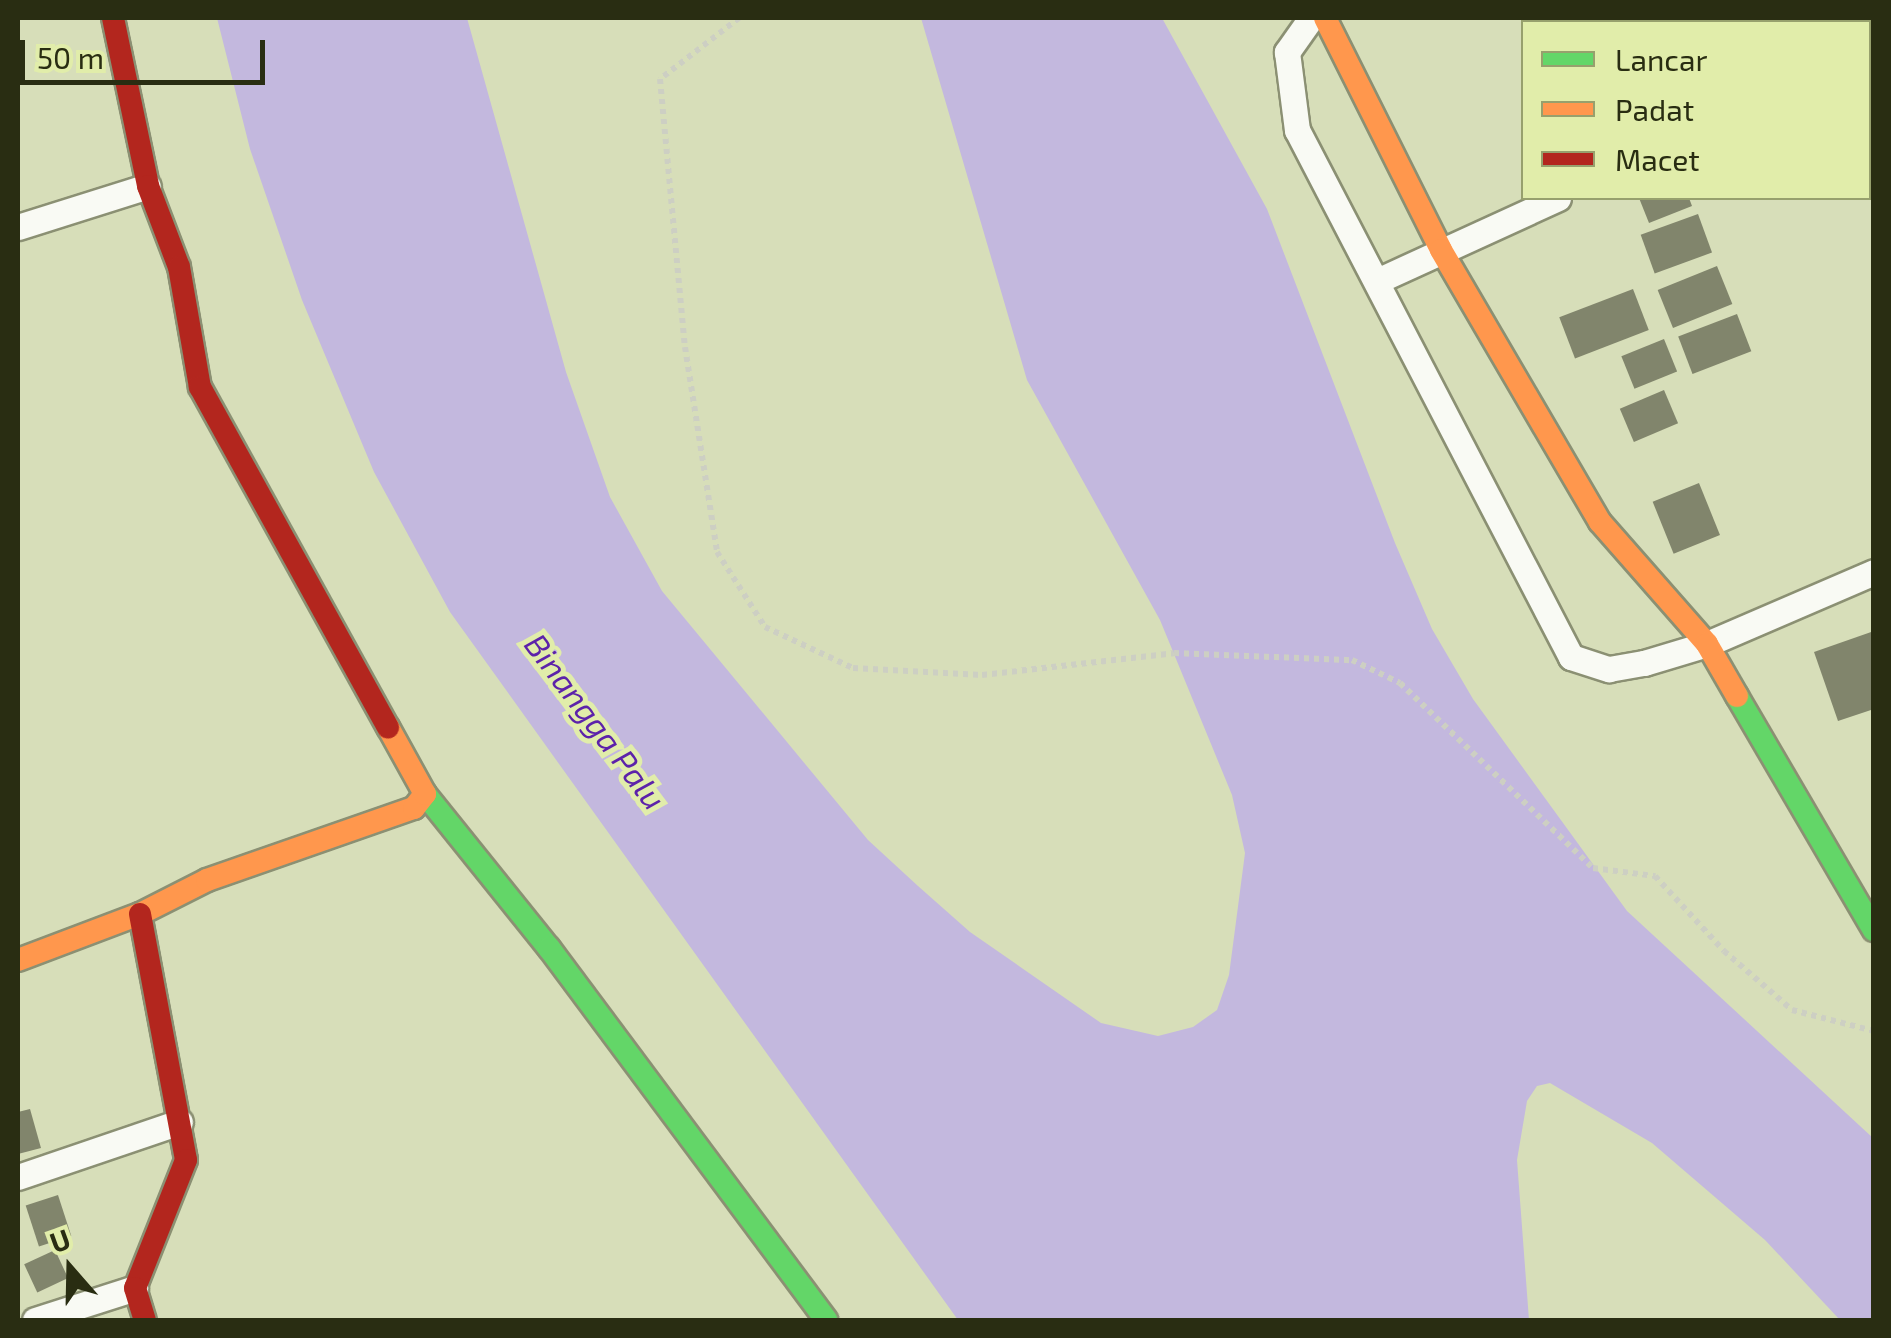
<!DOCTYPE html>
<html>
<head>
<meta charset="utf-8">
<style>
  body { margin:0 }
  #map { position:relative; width:1891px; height:1338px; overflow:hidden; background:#d7deb9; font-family:"Exo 2",sans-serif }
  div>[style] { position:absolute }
  .water>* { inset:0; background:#c3b8de }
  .building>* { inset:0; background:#81856c; transform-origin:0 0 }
  .path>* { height:6px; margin-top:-3px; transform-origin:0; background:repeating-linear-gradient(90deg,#cdcfc3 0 5px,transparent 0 10px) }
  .roads { filter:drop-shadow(2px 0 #8b9073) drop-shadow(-2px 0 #8b9073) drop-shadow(0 2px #8b9073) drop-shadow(0 -2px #8b9073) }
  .street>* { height:25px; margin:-12.5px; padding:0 12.5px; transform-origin:12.5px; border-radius:12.5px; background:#f9faf4 }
  .fast>* { height:22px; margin:-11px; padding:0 11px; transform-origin:11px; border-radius:11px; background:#63d668 }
  .slow>* { height:22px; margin:-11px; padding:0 11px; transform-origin:11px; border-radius:11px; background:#ff974d }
  .jam>* { height:22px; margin:-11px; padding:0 11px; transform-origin:11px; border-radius:11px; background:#b3261e }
  span { translate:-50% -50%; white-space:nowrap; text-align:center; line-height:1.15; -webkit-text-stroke:10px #e1edaa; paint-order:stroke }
  .water-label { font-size:32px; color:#5c22aa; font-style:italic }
  .frame { position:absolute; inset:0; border:20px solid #292d12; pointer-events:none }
  .legend { position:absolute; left:1521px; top:20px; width:350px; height:180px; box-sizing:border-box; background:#e1edaa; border:2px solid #97a06d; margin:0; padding:12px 18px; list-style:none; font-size:30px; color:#292d12 }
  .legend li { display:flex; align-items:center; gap:20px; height:50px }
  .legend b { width:50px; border:2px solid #97a06d }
  .north { position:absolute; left:20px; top:1218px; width:100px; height:100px; -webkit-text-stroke:8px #e1edaa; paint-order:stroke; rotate:340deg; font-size:28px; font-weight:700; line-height:40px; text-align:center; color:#292d12 }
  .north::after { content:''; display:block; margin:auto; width:35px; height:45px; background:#292d12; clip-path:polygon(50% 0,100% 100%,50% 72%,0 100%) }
  .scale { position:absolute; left:20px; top:40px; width:245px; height:45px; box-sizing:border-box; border:5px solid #292d12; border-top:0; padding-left:12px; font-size:30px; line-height:35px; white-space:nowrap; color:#292d12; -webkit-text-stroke:8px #e1edaa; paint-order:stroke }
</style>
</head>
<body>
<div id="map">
  <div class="water">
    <i style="clip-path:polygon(217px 18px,467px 18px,566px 372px,610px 497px,662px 591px,868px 840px,918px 886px,970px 932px,1101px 1023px,1158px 1036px,1193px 1027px,1217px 1010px,1229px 975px,1245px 853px,1232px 795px,1160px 620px,1027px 380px,921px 18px,1162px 18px,1267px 209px,1395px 543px,1432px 629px,1473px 699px,1627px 911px,1873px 1138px,1873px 1320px,1840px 1320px,1765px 1240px,1652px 1143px,1550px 1083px,1537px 1086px,1527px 1101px,1517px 1160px,1529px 1320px,958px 1320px,450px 612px,374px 472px,302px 300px,250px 149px)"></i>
  </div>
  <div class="building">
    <i style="clip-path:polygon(1639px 198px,1689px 198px,1692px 206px,1649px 223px)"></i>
    <i style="left:1698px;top:214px;width:41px;height:61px;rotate:70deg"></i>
    <i style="left:1717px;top:266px;width:41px;height:64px;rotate:68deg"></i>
    <i style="left:1633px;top:289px;width:44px;height:79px;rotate:69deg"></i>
    <i style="left:1737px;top:314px;width:40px;height:63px;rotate:69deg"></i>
    <i style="left:1664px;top:339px;width:35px;height:46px;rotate:68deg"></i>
    <i style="left:1664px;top:390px;width:36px;height:48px;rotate:67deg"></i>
    <i style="left:1699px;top:483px;width:56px;height:50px;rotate:68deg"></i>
    <i style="clip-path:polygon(1874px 631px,1874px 709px,1838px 721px,1814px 652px)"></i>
    <i style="clip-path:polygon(30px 1109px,41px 1148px,18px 1154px,18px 1112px)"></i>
    <i style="left:58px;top:1195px;width:43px;height:34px;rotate:72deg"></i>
    <i style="left:55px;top:1250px;width:31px;height:34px;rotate:65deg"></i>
  </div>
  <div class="path">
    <i style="left:739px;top:18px;width:100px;rotate:142.3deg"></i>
    <i style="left:660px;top:79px;width:269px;rotate:84.7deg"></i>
    <i style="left:685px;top:347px;width:207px;rotate:81.1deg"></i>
    <i style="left:717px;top:552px;width:89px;rotate:57.4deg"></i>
    <i style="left:765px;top:627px;width:97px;rotate:25deg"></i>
    <i style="left:853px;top:668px;width:129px;rotate:3.1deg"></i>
    <i style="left:982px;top:675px;width:193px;rotate:-6.5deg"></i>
    <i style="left:1174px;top:653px;width:178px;rotate:2.3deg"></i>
    <i style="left:1352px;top:660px;width:53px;rotate:25.6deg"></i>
    <i style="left:1400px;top:683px;width:267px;rotate:43.8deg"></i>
    <i style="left:1593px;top:868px;width:63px;rotate:7.4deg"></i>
    <i style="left:1655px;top:876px;width:102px;rotate:47.4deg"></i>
    <i style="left:1724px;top:951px;width:90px;rotate:40.9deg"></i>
    <i style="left:1792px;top:1010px;width:85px;rotate:14.4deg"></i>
  </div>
  <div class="roads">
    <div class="street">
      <i style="left:1311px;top:18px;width:42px;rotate:125.2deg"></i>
      <i style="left:1287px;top:52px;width:79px;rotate:82.7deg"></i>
      <i style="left:1297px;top:130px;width:594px;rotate:62.53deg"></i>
      <i style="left:1571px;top:657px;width:40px;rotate:18deg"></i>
      <i style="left:1609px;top:669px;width:36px;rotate:-10deg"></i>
      <i style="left:1644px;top:663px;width:66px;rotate:-16.8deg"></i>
      <i style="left:1707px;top:644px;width:182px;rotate:-23.3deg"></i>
      <i style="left:1868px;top:66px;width:6px;rotate:-18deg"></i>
      <i style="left:18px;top:227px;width:136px;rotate:-17.5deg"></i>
      <i style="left:1377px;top:281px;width:199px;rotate:-24.6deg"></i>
      <i style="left:18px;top:1177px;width:171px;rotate:-18.8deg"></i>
      <i style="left:35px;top:1320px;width:105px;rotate:-17.7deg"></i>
    </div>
    <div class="fast">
      <i style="left:1737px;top:696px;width:271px;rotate:59.7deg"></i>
      <i style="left:425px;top:794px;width:198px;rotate:51.2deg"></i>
      <i style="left:549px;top:948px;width:464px;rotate:53.3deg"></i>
    </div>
    <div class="slow">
      <i style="left:1325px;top:18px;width:259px;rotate:63.4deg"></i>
      <i style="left:1441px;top:250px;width:315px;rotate:59.7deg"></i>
      <i style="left:1600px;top:522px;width:162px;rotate:48.7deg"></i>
      <i style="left:1707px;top:644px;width:60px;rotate:60deg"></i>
      <i style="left:18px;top:960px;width:130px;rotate:-20.7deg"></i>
      <i style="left:140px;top:914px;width:75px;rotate:-26.9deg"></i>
      <i style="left:207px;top:880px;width:219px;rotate:-19.2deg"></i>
      <i style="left:414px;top:808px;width:18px;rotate:-52deg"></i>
      <i style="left:425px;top:794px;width:77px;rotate:-118.9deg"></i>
    </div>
    <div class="jam">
      <i style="left:113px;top:18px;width:172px;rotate:78.2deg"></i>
      <i style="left:148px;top:186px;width:87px;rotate:69.1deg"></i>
      <i style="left:179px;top:267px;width:122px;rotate:80.1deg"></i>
      <i style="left:200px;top:387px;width:389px;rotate:61.1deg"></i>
      <i style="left:140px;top:914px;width:250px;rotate:79.4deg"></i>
      <i style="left:186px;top:1160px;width:138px;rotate:111.7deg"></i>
      <i style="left:135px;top:1288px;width:34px;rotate:73deg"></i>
    </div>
  </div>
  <div class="water-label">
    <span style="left:596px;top:721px;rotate:53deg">Binangga Palu</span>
  </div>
  <div class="frame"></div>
  <ul class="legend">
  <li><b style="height:12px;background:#63d668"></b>Lancar</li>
  <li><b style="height:12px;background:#ff974d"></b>Padat</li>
  <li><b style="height:12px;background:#b3261e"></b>Macet</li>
  </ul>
  <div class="north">U</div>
  <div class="scale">50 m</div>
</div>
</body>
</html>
